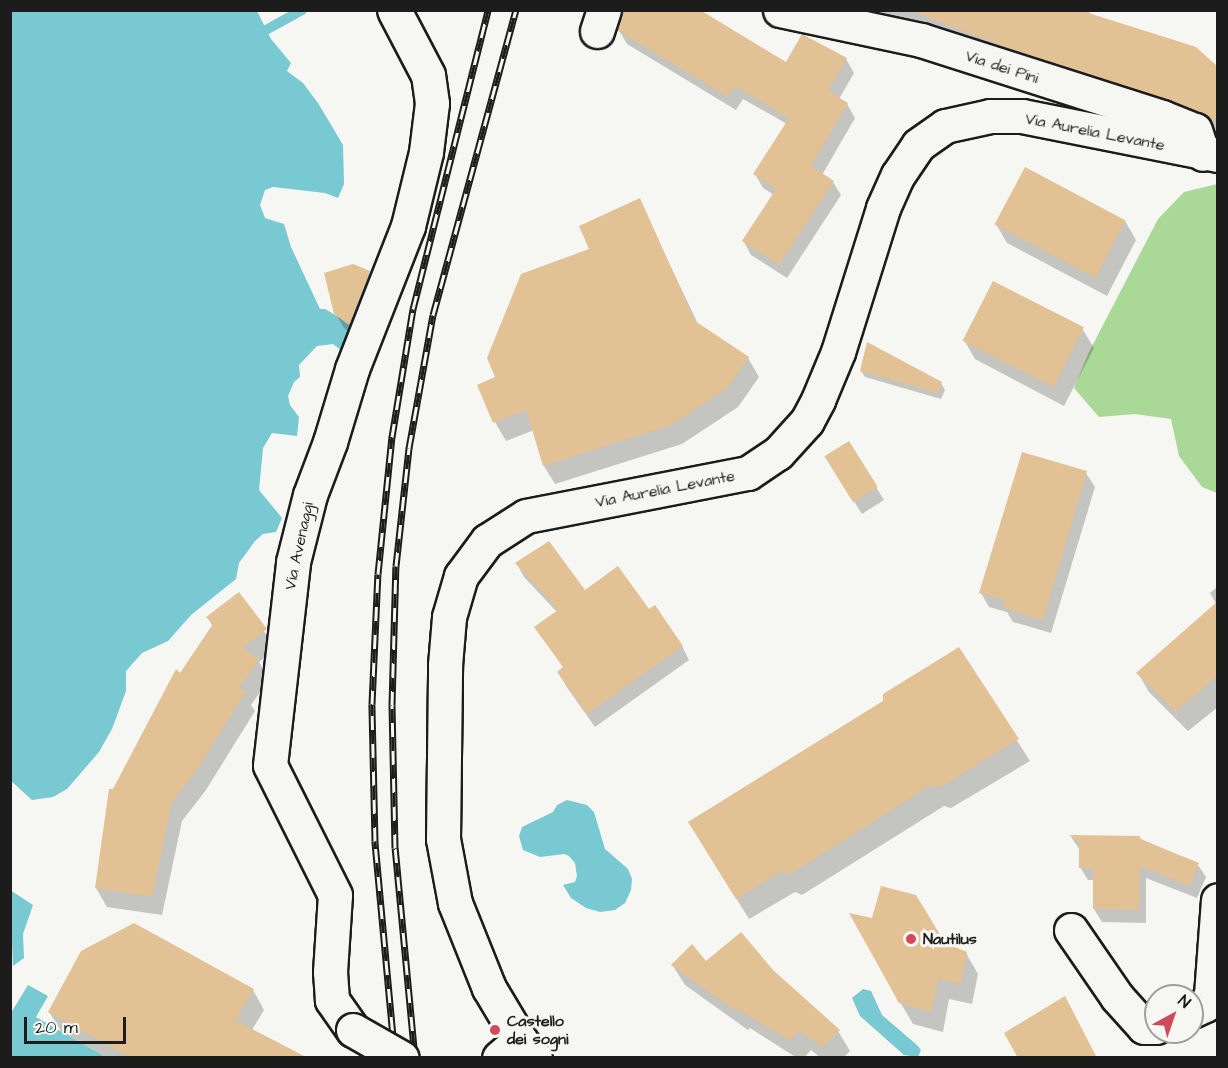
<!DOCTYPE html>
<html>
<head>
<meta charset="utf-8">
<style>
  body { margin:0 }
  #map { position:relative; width:1228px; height:1068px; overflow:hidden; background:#f6f6f2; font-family:"Architects Daughter",sans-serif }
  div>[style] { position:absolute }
  .green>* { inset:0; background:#aad897 }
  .water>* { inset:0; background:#78c9d2 }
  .shadow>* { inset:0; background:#0003 }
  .stream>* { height:10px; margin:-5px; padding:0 5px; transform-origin:5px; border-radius:5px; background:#78c9d2 }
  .building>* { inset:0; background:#e2c194; transform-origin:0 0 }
  .roads { filter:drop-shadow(2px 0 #1c1c1c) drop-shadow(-2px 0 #1c1c1c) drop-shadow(0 2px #1c1c1c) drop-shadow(0 -2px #1c1c1c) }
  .minor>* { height:33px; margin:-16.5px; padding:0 16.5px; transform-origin:16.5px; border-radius:16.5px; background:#f6f6f2 }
  .major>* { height:33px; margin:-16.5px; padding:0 16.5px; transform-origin:16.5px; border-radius:16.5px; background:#f6f6f2 }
  .rail>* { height:7px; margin-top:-3.5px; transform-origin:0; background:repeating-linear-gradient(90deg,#f6f6f2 0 14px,#1c1c1c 0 28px); box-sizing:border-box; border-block:2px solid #1c1c1c }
  .bridges { filter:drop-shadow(2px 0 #1c1c1c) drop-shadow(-2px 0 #1c1c1c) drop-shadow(0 2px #1c1c1c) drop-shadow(0 -2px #1c1c1c) }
  .minor-bridge>* { height:33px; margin:-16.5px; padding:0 16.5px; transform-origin:16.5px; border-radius:16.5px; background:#f6f6f2 }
  .dots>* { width:16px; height:16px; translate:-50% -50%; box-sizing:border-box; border:3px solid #f6f6f2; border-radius:50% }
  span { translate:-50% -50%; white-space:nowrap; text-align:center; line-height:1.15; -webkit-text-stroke:6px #f6f6f2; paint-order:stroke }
  .street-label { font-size:16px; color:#1c1c1c }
  .poi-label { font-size:16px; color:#1c1c1c; font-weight:700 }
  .left { translate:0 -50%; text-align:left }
  .frame { position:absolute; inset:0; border:12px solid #1c1c1c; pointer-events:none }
  .north { position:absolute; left:1144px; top:984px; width:60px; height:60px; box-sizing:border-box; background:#f6f6f2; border:2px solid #9f9f9c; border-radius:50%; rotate:40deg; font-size:16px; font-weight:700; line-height:24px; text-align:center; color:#1c1c1c }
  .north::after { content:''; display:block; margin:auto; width:21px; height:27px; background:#d1495b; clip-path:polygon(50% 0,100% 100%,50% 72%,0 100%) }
  .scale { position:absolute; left:24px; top:1017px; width:102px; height:27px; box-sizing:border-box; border:3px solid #1c1c1c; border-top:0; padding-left:8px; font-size:18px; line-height:21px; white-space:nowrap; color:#1c1c1c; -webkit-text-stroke:4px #f6f6f2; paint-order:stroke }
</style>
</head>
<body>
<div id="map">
  <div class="green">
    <i style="clip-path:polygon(1217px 184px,1218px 184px,1217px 493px,1202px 487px,1179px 456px,1171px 419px,1135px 414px,1099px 417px,1074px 388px,1088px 354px,1158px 219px,1184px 192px)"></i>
  </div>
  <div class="water">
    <i style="clip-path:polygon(10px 11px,257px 11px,271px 39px,291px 63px,287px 71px,303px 83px,318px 103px,343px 145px,344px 184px,338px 198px,325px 193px,273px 187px,265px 190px,260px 205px,265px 218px,284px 224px,291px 247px,320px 309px,325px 309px,352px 325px,341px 350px,333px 344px,317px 346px,299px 365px,300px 377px,294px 382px,288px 396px,290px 405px,299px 417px,297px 436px,272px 433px,263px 448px,259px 490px,282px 518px,276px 532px,263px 534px,255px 541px,239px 563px,236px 579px,191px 615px,168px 641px,142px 653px,126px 671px,126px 691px,112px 729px,99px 752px,67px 789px,53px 797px,32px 800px,10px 780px)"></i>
    <i style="clip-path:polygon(567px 800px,587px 805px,594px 812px,605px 849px,628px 869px,632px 879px,631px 890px,625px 903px,615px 910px,600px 912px,586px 908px,571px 898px,563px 885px,575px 882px,577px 876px,575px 863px,569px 856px,564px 854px,540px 857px,523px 850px,519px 836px,522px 827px,553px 812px,557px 805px)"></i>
    <i style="clip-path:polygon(10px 890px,33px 905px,23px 934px,24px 958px,13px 966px)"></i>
    <i style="clip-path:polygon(28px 985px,48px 996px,36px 1017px,106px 1057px,11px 1057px,11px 1013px)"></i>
    <i style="clip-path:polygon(863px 989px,871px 991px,882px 1015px,918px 1046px,921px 1050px,918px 1057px,904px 1055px,860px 1016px,852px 998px)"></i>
  </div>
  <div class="shadow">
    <i style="clip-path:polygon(868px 10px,1088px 10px,1091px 15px,1218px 69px,1218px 135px,1182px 120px,1024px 69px)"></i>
    <i style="clip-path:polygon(619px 30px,786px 64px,846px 59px,854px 73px,839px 99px,847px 104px,855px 118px,822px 175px,833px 182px,841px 195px,787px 278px,751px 255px,744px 242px,774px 195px,763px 188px,755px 174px,787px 124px,743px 99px,736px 110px,627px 44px)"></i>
    <i style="clip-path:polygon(639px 200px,698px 324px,748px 358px,759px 377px,738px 407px,682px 444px,555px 484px,544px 466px,534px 430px,506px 441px,495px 422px,497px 378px,591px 250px)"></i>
    <i style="clip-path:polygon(1125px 221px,1136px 240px,1107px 296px,1007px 243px,996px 224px)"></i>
    <i style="clip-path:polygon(369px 273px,377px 287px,357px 338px,344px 328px,335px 313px)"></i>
    <i style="clip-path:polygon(994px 283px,1083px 330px,1094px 348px,1064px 406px,975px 359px,964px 340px)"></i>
    <i style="clip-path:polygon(861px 371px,941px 383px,945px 390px,941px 399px,865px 377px)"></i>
    <i style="clip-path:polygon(834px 470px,876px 487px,884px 500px,862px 514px)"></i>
    <i style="clip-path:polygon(1086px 473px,1095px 487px,1051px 633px,1013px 622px,1007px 612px,989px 607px,981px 593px)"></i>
    <i style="clip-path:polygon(517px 564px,585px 593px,682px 646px,689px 660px,595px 727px,566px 686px,559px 672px,564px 668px,536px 628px,557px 612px,524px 577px)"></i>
    <i style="clip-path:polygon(1218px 586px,1218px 707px,1188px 731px,1149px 692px,1138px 673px,1216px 604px,1210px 593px)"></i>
    <i style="clip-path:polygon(239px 594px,276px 649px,259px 662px,269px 679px,251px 705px,255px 711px,206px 790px,182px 821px,162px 915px,107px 907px,96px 888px,114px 791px,180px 675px,213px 627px,208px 618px)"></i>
    <i style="clip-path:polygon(959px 649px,1030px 761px,951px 808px,944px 806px,802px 895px,795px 892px,749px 919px,702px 843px,884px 702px)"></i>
    <i style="clip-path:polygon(1071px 837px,1139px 838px,1198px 865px,1206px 877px,1197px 898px,1146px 878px,1146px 923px,1102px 922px,1094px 909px,1095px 880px,1088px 880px,1080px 867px,1080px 850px)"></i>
    <i style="clip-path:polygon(873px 920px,966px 953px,978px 974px,972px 1004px,949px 999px,943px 1032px,913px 1024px,900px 1002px)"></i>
    <i style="clip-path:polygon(706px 963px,772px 971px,838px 1031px,850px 1051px,843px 1058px,821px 1058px,811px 1050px,804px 1058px,797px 1058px,750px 1028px,748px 1030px,685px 985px,673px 966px)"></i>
    <i style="clip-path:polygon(253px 990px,264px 1010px,252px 1030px,305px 1058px,108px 1058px,61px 1031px,49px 1012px)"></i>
  </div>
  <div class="stream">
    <i style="left:266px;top:30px;width:41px;rotate:-29.1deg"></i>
  </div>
  <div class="building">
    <i style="clip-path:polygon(622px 10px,700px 10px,786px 62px,802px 34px,847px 58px,828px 91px,848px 103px,811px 166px,834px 181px,779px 265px,742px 241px,776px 189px,753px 174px,789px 118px,735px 86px,728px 97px,617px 30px)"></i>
    <i style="clip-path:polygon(917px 10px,1079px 10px,1196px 47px,1218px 67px,1218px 122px,1169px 100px,1011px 49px,916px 13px)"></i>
    <i style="left:1025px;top:167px;width:114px;height:65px;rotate:28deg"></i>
    <i style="clip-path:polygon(640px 198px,695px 321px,749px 357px,727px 388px,671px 425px,543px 466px,526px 410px,493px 423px,477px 385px,495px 377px,487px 358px,521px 274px,589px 249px,579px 226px)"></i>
    <i style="clip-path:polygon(353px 264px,370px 271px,349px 325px,334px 314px,324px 273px)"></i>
    <i style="left:993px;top:281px;width:102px;height:67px;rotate:27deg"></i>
    <i style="clip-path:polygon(867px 342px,942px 382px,938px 393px,860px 371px)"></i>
    <i style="left:849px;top:441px;width:54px;height:29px;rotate:58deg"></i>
    <i style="clip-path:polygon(1022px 452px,1087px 471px,1043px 620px,1003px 608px,1005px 600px,979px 593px)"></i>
    <i style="clip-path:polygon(549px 541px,585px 590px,618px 566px,649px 609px,655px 605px,683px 646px,587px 714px,557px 672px,563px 667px,534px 627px,558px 610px,515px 563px)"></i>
    <i style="clip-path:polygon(239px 592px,267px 629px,243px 647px,259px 660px,239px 688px,246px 691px,198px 768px,172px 802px,152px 897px,95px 888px,109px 789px,113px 789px,176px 669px,180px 673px,213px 624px,206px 617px)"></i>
    <i style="clip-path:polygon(1218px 601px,1218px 675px,1176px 712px,1136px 673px)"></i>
    <i style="clip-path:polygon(959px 647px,1019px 739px,939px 788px,931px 785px,789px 875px,782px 871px,736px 899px,688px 822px,883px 701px,883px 694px)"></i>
    <i style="clip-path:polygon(1069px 835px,1140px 836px,1140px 839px,1199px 863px,1190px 886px,1140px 866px,1139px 910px,1093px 909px,1093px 868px,1079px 868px,1079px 842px)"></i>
    <i style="clip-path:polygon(881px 886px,916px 895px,945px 943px,967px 952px,961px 984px,938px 979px,931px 1012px,899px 1003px,849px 913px,872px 918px)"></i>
    <i style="clip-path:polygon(134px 923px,254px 989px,235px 1020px,308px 1058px,131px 1058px,48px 1012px,81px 951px)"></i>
    <i style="clip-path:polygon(741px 932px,773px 970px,840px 1030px,822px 1047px,799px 1031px,790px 1041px,738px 1009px,736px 1011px,671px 965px,692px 944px,706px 961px)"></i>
    <i style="clip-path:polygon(1065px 996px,1097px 1058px,1018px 1058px,1004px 1033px)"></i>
  </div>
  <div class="roads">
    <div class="minor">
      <i style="left:780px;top:10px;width:144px;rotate:12deg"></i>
      <i style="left:921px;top:40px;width:253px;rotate:17.7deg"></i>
      <i style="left:1162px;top:117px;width:35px;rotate:22deg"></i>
      <i style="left:1195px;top:130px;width:25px;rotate:72deg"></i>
      <i style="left:597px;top:31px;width:22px;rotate:-72deg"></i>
      <i style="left:1071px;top:930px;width:81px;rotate:55.5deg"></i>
      <i style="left:1117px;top:997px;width:40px;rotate:48deg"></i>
      <i style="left:1144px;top:1027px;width:12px"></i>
      <i style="left:1192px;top:1011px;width:14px;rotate:-25deg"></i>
      <i style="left:1205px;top:1005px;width:12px;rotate:-59deg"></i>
      <i style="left:1211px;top:995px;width:95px;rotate:-85.8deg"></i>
      <i style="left:353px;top:1030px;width:37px;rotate:-125deg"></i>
      <i style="left:332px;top:1000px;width:28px;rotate:-94deg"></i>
      <i style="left:330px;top:972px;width:77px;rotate:-86.3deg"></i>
      <i style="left:335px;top:895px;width:145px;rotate:-116.6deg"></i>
      <i style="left:270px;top:765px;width:204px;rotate:-83.5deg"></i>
      <i style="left:293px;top:562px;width:69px;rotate:-75.8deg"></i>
      <i style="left:310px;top:495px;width:57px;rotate:-69.3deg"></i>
      <i style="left:330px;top:442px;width:76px;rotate:-73.2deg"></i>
      <i style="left:352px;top:369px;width:154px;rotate:-68.6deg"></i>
      <i style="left:408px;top:226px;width:76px;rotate:-76.3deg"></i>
      <i style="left:426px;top:152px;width:49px;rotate:-83deg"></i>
      <i style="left:432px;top:103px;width:28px;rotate:-98deg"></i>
      <i style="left:428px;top:75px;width:73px;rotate:-117.6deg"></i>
      <i style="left:499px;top:1058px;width:28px;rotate:-41deg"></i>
    </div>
    <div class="major">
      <i style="left:535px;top:1058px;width:23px;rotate:-130deg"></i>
      <i style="left:520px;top:1040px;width:61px;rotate:-120.8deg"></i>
      <i style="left:489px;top:988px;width:92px;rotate:-111.8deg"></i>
      <i style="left:455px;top:903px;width:65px;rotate:-100.6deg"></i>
      <i style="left:443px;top:839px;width:174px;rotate:-89.3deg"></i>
      <i style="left:445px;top:665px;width:48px;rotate:-85.2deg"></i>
      <i style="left:449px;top:617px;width:43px;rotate:-73.7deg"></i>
      <i style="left:461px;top:576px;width:44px;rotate:-53.4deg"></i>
      <i style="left:487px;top:541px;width:46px;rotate:-32.7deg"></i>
      <i style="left:526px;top:516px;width:226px;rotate:-11deg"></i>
      <i style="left:748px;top:473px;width:36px;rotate:-34deg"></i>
      <i style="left:778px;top:453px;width:43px;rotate:-47.8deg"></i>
      <i style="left:807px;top:421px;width:24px;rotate:-62deg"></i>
      <i style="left:818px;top:400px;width:52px;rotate:-67.4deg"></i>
      <i style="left:838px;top:352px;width:151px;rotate:-72.6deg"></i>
      <i style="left:883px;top:208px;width:36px;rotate:-66deg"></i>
      <i style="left:898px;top:175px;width:36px;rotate:-56deg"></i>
      <i style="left:918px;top:145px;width:33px;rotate:-35deg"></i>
      <i style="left:945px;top:126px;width:46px;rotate:-12.5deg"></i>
      <i style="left:990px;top:116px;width:32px"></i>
      <i style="left:1022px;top:116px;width:200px;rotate:11.3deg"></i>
    </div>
  </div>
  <div class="rail">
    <i style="left:395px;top:1058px;width:218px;rotate:-95.3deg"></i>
    <i style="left:375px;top:841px;width:137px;rotate:-91.3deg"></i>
    <i style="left:372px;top:704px;width:130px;rotate:-87.4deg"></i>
    <i style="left:378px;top:574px;width:138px;rotate:-84.2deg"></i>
    <i style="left:392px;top:437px;width:130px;rotate:-80.7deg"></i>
    <i style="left:413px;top:309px;width:308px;rotate:-75.9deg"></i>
    <i style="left:415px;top:1058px;width:211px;rotate:-95.4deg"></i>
    <i style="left:395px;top:848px;width:143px;rotate:-91.2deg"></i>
    <i style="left:392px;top:705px;width:139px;rotate:-88.4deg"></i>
    <i style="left:396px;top:566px;width:119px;rotate:-83.7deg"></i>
    <i style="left:409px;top:448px;width:135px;rotate:-79.8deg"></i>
    <i style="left:433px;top:315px;width:316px;rotate:-74.8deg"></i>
  </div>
  <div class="bridges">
    <div class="minor-bridge">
      <i style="left:353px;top:1030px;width:56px;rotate:29.7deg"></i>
    </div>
  </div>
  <div class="dots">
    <i style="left:911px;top:939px;background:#d1495b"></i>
    <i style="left:495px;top:1030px;background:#d1495b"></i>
  </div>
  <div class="street-label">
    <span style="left:1002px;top:67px;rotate:18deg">Via dei Pini</span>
    <span style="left:1095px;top:132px;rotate:11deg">Via Aurelia Levante</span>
    <span style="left:665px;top:489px;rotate:-11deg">Via Aurelia Levante</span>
    <span style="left:299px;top:546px;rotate:-78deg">Via Avenaggi</span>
  </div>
  <div class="poi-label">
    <span class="left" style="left:923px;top:939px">Nautilus</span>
    <span class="left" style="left:507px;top:1030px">Castello<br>dei sogni</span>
  </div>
  <div class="frame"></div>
  <div class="north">N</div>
  <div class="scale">20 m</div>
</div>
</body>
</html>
